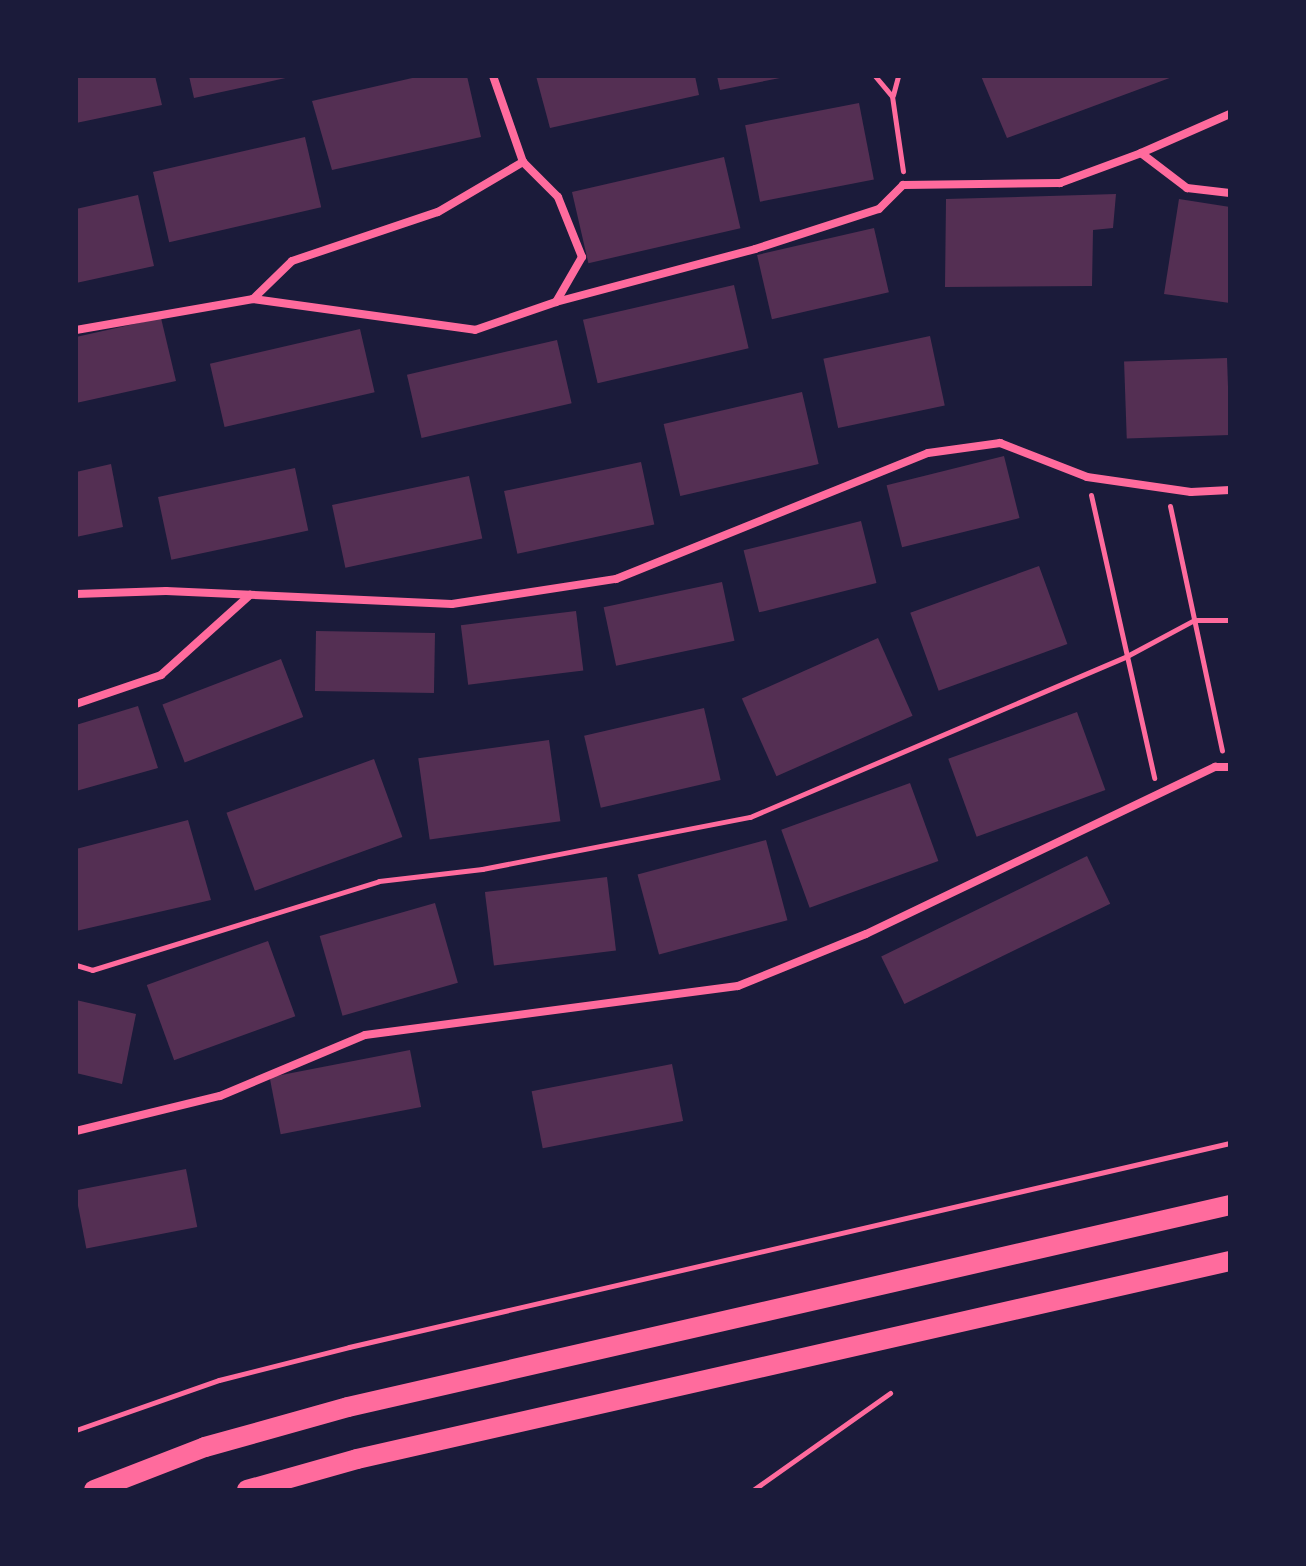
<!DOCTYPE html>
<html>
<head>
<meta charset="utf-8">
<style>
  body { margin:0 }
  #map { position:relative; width:1306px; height:1566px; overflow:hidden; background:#1b1b3a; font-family:"DejaVu Sans",sans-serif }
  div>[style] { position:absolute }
  .building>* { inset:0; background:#542f53; transform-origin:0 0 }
  .path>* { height:5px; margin:-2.5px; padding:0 2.5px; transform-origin:2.5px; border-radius:2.5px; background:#ff6b9d }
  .minor>* { height:8px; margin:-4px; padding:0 4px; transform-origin:4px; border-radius:4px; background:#ff6b9d }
  .primary>* { height:20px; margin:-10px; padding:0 10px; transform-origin:10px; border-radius:10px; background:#ff6b9d }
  span { translate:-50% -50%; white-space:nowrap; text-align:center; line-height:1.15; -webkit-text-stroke:6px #1b1b3a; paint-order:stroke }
  .frame { position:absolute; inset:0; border:78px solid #1b1b3a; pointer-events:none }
</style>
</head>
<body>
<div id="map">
  <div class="building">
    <i style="clip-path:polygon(76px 76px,155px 76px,162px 105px,76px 123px)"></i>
    <i style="clip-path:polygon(189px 76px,290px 76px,290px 77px,194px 98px)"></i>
    <i style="clip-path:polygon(421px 76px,467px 76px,481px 137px,332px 170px,312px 101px)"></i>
    <i style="clip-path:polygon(536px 76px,695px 76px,699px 95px,550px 128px)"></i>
    <i style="clip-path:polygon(717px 76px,785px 76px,785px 77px,720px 90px)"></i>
    <i style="clip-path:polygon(981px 76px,1175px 76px,1007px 138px)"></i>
    <i style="left:859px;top:103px;width:78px;height:116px;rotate:79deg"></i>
    <i style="left:305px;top:137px;width:72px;height:156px;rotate:77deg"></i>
    <i style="left:724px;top:157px;width:73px;height:156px;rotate:77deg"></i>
    <i style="clip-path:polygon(1116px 194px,1113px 228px,1093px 230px,1092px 286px,945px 287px,946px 199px)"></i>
    <i style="clip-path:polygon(138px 195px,154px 266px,76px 283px,76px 209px)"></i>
    <i style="clip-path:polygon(1179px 199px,1230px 207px,1230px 303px,1164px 294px)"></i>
    <i style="left:874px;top:228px;width:66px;height:120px;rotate:77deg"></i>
    <i style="left:734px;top:285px;width:65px;height:155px;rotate:77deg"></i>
    <i style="clip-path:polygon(161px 318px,176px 381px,76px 403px,76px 337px)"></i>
    <i style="left:360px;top:329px;width:65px;height:154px;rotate:77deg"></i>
    <i style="left:930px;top:336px;width:71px;height:109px;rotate:78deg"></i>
    <i style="left:557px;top:340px;width:65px;height:154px;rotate:77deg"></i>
    <i style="left:1227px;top:358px;width:77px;height:103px;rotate:88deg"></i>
    <i style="left:802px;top:392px;width:74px;height:142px;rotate:77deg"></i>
    <i style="left:1004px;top:456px;width:64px;height:121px;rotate:76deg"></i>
    <i style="left:641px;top:462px;width:64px;height:140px;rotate:78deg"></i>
    <i style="clip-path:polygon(111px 464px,123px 527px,76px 537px,76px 472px)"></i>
    <i style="left:295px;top:468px;width:64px;height:140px;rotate:78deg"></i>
    <i style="left:469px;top:476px;width:64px;height:140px;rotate:78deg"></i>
    <i style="left:861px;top:521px;width:64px;height:121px;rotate:76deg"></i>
    <i style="left:1039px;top:566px;width:83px;height:137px;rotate:70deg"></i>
    <i style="left:722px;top:582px;width:60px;height:121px;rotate:78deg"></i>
    <i style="left:576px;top:611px;width:60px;height:116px;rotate:83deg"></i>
    <i style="left:435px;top:633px;width:60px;height:119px;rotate:91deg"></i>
    <i style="left:878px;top:638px;width:85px;height:149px;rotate:66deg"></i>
    <i style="left:281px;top:659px;width:62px;height:127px;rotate:69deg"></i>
    <i style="clip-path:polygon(138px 706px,158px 768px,76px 791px,76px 725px)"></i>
    <i style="left:704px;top:708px;width:74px;height:123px;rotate:77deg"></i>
    <i style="left:1077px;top:712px;width:83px;height:137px;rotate:70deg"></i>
    <i style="left:549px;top:740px;width:82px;height:132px;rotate:82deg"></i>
    <i style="left:374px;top:759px;width:83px;height:157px;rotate:70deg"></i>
    <i style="left:910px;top:783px;width:83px;height:137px;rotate:70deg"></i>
    <i style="clip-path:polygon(188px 820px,211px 900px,76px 931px,76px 849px)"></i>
    <i style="left:766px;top:840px;width:83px;height:133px;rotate:75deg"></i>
    <i style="left:1087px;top:856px;width:53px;height:229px;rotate:64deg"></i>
    <i style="left:607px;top:877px;width:74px;height:123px;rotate:83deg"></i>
    <i style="left:435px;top:903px;width:83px;height:120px;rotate:74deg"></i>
    <i style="left:268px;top:941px;width:80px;height:129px;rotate:70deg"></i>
    <i style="clip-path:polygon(76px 1000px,136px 1014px,122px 1084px,76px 1073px)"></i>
    <i style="left:410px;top:1050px;width:58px;height:143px;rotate:79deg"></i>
    <i style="left:672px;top:1064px;width:58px;height:143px;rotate:79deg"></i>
    <i style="left:186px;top:1169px;width:59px;height:113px;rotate:79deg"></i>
  </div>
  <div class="path">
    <i style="left:875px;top:76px;width:26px;rotate:50deg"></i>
    <i style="left:892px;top:96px;width:76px;rotate:81.7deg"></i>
    <i style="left:893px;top:95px;width:20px;rotate:-75deg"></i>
    <i style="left:1091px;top:495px;width:290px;rotate:77.4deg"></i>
    <i style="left:1170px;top:506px;width:250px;rotate:78deg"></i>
    <i style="left:76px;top:965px;width:17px;rotate:17deg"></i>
    <i style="left:92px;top:970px;width:300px;rotate:-17.2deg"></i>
    <i style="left:379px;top:881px;width:104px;rotate:-6.6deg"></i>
    <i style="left:482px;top:869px;width:273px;rotate:-11deg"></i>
    <i style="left:750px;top:817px;width:410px;rotate:-23.1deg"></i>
    <i style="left:1127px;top:656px;width:76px;rotate:-28.2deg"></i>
    <i style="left:1194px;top:620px;width:36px"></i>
    <i style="left:76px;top:1430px;width:151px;rotate:-19.3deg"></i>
    <i style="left:219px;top:1380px;width:134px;rotate:-14.2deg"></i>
    <i style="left:349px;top:1347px;width:904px;rotate:-13.04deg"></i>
    <i style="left:753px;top:1490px;width:168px;rotate:-35.3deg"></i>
  </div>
  <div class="minor">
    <i style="left:1141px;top:153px;width:97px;rotate:-23.7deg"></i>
    <i style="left:253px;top:299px;width:54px;rotate:-44.3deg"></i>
    <i style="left:292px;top:261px;width:154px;rotate:-18.6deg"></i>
    <i style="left:438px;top:212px;width:99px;rotate:-30.5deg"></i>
    <i style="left:556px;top:302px;width:206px;rotate:-14.9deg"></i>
    <i style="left:755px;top:249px;width:130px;rotate:-17.9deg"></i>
    <i style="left:879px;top:209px;width:34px;rotate:-45deg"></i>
    <i style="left:903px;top:185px;width:157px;rotate:-0.7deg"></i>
    <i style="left:1060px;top:183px;width:86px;rotate:-20.3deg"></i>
    <i style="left:1141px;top:153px;width:58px;rotate:37.3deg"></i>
    <i style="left:1187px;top:188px;width:43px;rotate:6.6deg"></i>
    <i style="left:76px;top:330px;width:180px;rotate:-9.9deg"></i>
    <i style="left:253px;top:299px;width:224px;rotate:7.9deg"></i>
    <i style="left:475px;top:330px;width:86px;rotate:-19.1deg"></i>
    <i style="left:556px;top:302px;width:52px;rotate:-60deg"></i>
    <i style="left:582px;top:257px;width:65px;rotate:-111.8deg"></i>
    <i style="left:558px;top:197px;width:49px;rotate:-135deg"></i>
    <i style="left:523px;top:162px;width:91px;rotate:-109.2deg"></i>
    <i style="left:76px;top:594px;width:90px;rotate:-1.9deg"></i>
    <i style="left:166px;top:591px;width:286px;rotate:2.6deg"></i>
    <i style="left:452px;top:604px;width:166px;rotate:-8.7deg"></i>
    <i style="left:616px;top:579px;width:336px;rotate:-22deg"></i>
    <i style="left:928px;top:453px;width:73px;rotate:-7.9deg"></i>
    <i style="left:1000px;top:443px;width:93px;rotate:21.3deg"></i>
    <i style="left:1087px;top:477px;width:105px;rotate:8.2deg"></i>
    <i style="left:1191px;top:492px;width:39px;rotate:-3deg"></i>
    <i style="left:76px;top:704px;width:90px;rotate:-18.8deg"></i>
    <i style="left:161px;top:675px;width:120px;rotate:-42deg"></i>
    <i style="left:76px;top:1131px;width:148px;rotate:-13.7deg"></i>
    <i style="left:220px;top:1096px;width:157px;rotate:-22.8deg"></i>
    <i style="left:365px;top:1035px;width:376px;rotate:-7.5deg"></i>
    <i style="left:738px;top:986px;width:138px;rotate:-22.1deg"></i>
    <i style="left:866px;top:934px;width:387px;rotate:-25.6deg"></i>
    <i style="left:1215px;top:767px;width:15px"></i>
  </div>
  <div class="primary">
    <i style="left:94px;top:1490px;width:119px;rotate:-21.2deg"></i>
    <i style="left:205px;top:1447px;width:148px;rotate:-15.6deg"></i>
    <i style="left:348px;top:1407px;width:905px;rotate:-12.9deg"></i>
    <i style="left:247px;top:1490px;width:114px;rotate:-15.7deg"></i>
    <i style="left:357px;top:1459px;width:895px;rotate:-12.78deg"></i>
  </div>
  <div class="frame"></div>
</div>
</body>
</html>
